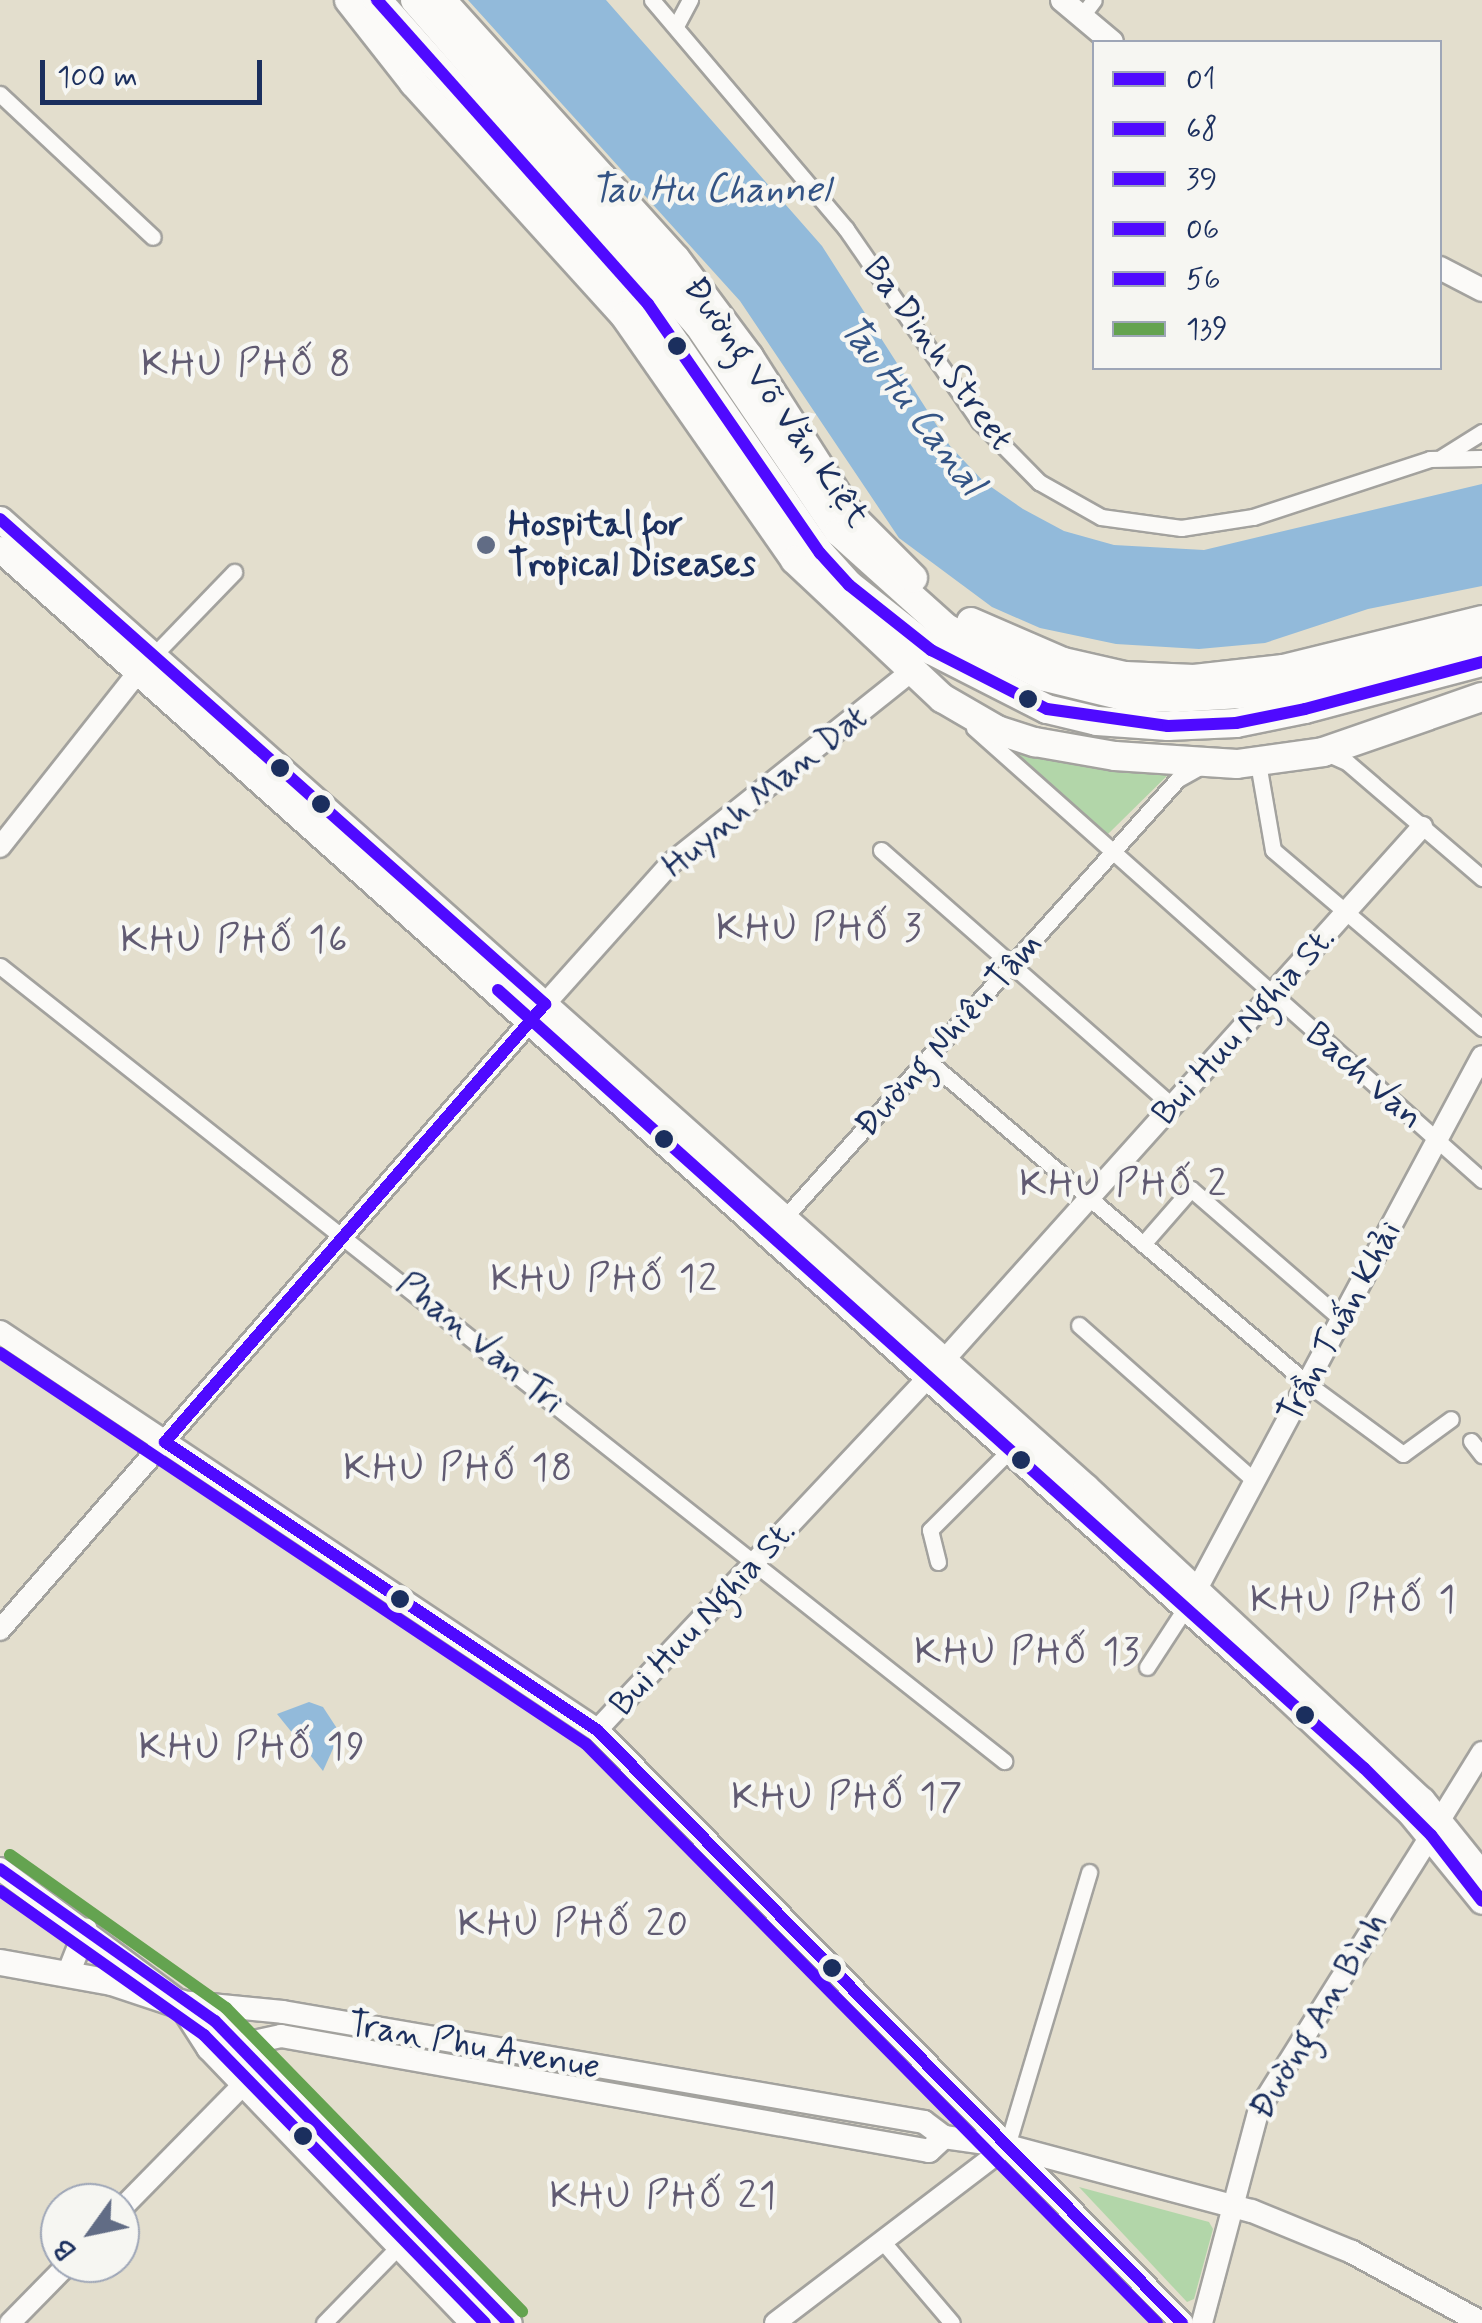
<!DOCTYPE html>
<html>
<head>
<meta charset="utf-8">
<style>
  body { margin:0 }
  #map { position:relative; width:1482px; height:2323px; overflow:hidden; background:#e3decd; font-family:Mynerve,sans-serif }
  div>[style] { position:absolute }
  .green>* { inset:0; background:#b2d6a9 }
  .water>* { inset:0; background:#92bada }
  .roads { filter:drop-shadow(2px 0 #a3a29e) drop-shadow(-2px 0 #a3a29e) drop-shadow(0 2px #a3a29e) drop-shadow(0 -2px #a3a29e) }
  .minor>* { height:15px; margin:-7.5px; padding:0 7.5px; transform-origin:7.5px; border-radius:7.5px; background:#fbfaf8 }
  .tertiary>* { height:20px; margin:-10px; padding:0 10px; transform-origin:10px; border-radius:10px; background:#fbfaf8 }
  .secondary>* { height:22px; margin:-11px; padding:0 11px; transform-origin:11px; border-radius:11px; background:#fbfaf8 }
  .primary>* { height:25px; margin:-12.5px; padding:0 12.5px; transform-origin:12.5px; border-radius:12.5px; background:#fbfaf8 }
  .trunk>* { height:28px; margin:-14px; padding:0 14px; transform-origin:14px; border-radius:14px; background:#fbfaf8 }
  .bus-1>* { height:12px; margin:-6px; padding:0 6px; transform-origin:6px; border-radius:6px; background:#4f0aff }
  .bus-2>* { height:12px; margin:-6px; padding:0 6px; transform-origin:6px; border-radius:6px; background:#4f0aff }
  .bus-3>* { height:12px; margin:-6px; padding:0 6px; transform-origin:6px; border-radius:6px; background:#4f0aff }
  .bus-4>* { height:12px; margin:-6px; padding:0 6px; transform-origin:6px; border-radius:6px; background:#4f0aff }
  .bus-5>* { height:12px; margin:-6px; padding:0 6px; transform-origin:6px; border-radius:6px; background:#4f0aff }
  .bus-6>* { height:12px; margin:-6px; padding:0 6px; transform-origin:6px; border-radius:6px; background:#64a350 }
  .dots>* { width:28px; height:28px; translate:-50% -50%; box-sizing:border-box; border:5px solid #f6f6f2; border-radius:50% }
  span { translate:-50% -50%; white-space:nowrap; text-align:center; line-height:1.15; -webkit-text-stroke:9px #f6f6f2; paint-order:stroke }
  .street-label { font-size:35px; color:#1b2f5e }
  .poi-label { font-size:35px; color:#1b2f5e; font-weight:700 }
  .left { translate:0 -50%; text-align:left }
  .water-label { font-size:38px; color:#345485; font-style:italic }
  .neighbourhood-label { font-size:38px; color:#615b72; letter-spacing:2.5px }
  .legend { position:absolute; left:1092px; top:40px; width:350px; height:330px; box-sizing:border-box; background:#f6f6f2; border:2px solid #9ea6b7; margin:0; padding:12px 18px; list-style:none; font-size:30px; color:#1b2f5e }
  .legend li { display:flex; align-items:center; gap:20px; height:50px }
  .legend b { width:50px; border:2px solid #9ea6b7 }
  .north { position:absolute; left:40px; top:2183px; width:100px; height:100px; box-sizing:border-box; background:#f6f6f2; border:2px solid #9ea6b7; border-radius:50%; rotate:237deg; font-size:28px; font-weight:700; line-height:40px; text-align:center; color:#1b2f5e }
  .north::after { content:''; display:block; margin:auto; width:35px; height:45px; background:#616c85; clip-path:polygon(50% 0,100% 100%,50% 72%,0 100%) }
  .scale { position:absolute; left:40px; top:60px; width:222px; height:45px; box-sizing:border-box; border:5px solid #1b2f5e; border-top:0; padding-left:12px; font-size:30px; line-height:35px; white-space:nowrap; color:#1b2f5e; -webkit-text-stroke:8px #f6f6f2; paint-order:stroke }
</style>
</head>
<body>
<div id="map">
  <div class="green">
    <i style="clip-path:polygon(997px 740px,1175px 768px,1107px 835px)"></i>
    <i style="clip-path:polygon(1079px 2187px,1209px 2222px,1213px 2229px,1194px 2299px,1187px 2302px)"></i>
  </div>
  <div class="water">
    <i style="clip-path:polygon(468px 0,606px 0,822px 246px,950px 446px,984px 482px,1023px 509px,1064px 531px,1114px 545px,1204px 550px,1482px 484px,1482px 586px,1368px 609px,1265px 643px,1199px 649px,1116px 644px,1040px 628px,992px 607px,899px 538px,740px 301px)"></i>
    <i style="clip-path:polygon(309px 1702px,323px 1707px,340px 1733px,323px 1771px,277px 1714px)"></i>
  </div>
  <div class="roads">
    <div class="minor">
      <i style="left:652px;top:0;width:300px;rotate:49.7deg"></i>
      <i style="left:846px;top:229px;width:234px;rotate:55.3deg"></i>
      <i style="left:979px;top:421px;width:86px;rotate:45.5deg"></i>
      <i style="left:1039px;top:482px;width:71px;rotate:29.4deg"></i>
      <i style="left:1101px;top:517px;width:81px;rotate:7.8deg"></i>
      <i style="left:1181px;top:528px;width:73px;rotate:-8.7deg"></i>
      <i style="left:1253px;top:517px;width:186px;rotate:-18.1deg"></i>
      <i style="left:1430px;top:459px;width:52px;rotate:-1.1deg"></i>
      <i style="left:1081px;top:17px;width:21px;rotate:-53deg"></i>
      <i style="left:676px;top:26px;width:30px;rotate:-62deg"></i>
      <i style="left:0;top:94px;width:209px;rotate:43.1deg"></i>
      <i style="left:1442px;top:457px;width:47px;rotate:-32deg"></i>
      <i style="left:153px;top:656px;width:117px;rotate:-46deg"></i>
      <i style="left:974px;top:728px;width:680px;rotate:41.66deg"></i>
      <i style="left:1326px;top:753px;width:24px;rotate:24deg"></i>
      <i style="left:1348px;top:763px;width:177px;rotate:40.6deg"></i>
      <i style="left:1258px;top:763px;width:88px;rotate:80.2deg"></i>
      <i style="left:1273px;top:850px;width:275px;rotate:40.4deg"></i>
      <i style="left:881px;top:850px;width:388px;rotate:41.3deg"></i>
      <i style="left:0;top:966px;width:1281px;rotate:38.37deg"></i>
      <i style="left:927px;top:1060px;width:500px;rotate:40.38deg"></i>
      <i style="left:1308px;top:1384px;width:118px;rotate:36.4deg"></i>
      <i style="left:1403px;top:1454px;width:59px;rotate:-36.1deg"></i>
      <i style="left:785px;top:1217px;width:588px;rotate:-48.1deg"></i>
      <i style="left:1178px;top:779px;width:26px;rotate:-29deg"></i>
      <i style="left:1143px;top:1244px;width:73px;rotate:-48.9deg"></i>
      <i style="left:1191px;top:1189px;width:198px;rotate:40.9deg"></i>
      <i style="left:1079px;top:1325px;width:235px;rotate:41.6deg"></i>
      <i style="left:1471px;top:1441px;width:18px;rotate:52deg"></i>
      <i style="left:938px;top:1562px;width:33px;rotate:-104deg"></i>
      <i style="left:930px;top:1530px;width:116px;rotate:-45deg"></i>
      <i style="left:1147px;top:1667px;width:72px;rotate:-57deg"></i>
      <i style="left:1007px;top:2146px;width:286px;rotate:-73.3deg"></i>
      <i style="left:883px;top:2242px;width:106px;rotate:49.6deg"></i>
      <i style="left:324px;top:2323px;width:113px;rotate:-45.7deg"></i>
    </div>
    <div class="tertiary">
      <i style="left:0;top:847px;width:224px;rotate:-51.7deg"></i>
      <i style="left:545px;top:1004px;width:188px;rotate:-48.2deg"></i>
      <i style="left:670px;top:864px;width:306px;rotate:-38.6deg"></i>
      <i style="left:945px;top:1359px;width:715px;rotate:-48.12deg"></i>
      <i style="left:1197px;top:1589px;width:604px;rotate:-61.87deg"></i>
      <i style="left:0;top:1630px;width:809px;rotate:-48.96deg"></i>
      <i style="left:597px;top:1730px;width:488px;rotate:-46.8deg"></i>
      <i style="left:1440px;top:1820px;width:80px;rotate:-58.3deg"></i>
      <i style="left:120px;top:2210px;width:177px;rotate:-45.5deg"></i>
      <i style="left:10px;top:2323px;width:84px;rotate:-45.5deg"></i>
      <i style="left:775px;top:2323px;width:292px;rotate:-37.3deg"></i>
      <i style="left:1202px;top:2323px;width:221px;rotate:-75.1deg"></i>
      <i style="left:1259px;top:2109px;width:324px;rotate:-57.9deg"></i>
    </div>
    <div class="secondary">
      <i style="left:1062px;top:0;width:65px;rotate:40deg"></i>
      <i style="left:1440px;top:268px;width:47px;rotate:27.6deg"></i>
      <i style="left:0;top:1332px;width:718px;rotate:33.69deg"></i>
      <i style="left:597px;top:1730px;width:833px;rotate:45.39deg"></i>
      <i style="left:0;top:1869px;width:224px;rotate:36.5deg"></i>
      <i style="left:180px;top:2002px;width:103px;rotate:5.5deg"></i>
      <i style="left:283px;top:2012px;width:650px;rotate:9.74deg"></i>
      <i style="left:924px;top:2122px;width:25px;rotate:37deg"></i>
      <i style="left:944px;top:2137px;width:64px;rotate:8.1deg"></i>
      <i style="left:1007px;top:2146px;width:253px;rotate:14.9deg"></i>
      <i style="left:1252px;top:2211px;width:108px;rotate:22.3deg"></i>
      <i style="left:1352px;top:2252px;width:148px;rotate:28.6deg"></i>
      <i style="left:68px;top:1974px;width:48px;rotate:-68.2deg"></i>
      <i style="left:240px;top:2045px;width:42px;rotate:-12.4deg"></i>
      <i style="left:281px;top:2036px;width:658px;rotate:10.06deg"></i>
      <i style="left:929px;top:2151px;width:21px;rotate:-43deg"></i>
    </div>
    <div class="primary">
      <i style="left:0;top:519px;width:1455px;rotate:41.71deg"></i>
      <i style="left:1086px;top:1487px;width:459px;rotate:43deg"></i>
      <i style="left:1422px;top:1800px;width:96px;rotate:51.3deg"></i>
      <i style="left:0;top:549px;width:1722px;rotate:41.75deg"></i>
      <i style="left:1285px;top:1696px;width:173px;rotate:43.1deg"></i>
      <i style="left:1411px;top:1814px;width:112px;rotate:50.8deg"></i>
      <i style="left:0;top:1962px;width:113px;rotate:10.2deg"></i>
      <i style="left:111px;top:1982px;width:99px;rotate:18.3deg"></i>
      <i style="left:205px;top:2013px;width:434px;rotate:45.6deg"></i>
      <i style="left:180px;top:2002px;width:54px;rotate:57.2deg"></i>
      <i style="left:209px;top:2047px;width:383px;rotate:46.2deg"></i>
    </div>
    <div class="trunk">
      <i style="left:349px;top:0;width:105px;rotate:51.9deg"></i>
      <i style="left:414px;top:83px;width:314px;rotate:47.8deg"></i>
      <i style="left:625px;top:316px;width:297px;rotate:55.1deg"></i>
      <i style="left:795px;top:560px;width:202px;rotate:43.2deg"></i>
      <i style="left:942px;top:698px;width:64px;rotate:30.2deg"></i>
      <i style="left:997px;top:730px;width:40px;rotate:18deg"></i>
      <i style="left:1035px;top:742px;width:81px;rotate:9.9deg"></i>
      <i style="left:1115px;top:756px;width:122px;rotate:3.8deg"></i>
      <i style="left:1237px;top:764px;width:87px;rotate:-7.9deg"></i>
      <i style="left:1323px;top:752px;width:168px;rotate:-19.1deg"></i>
      <i style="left:377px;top:0;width:407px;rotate:48.3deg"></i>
      <i style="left:648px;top:304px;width:303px;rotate:55.4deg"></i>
      <i style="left:820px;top:553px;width:43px;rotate:47.8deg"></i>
      <i style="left:849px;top:585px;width:105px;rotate:38.4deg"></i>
      <i style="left:931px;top:650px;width:130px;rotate:27deg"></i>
      <i style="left:1047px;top:709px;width:51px;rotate:13.5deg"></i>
      <i style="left:1097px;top:721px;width:71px;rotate:4deg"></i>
      <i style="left:1168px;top:726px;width:68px;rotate:-2.5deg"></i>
      <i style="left:1236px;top:723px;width:70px;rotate:-11.5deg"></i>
      <i style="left:1305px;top:709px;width:183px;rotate:-14.9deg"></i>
      <i style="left:415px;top:0;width:430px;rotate:48.9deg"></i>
      <i style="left:698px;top:324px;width:251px;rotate:55.9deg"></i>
      <i style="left:839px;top:532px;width:144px;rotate:41.9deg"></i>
      <i style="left:946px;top:628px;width:110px;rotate:26.3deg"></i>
      <i style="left:1045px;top:677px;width:80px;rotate:13.7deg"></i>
      <i style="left:1123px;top:696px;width:52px;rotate:2.2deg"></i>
      <i style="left:1175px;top:698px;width:97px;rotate:-3.5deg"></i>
      <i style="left:1272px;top:692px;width:216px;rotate:-13.7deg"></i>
      <i style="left:441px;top:0;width:348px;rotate:47.8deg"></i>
      <i style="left:675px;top:258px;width:124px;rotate:53.2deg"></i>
      <i style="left:749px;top:357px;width:188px;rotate:57.4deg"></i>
      <i style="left:850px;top:515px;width:89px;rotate:45deg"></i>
      <i style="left:971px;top:622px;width:100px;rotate:23.5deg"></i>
      <i style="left:1063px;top:662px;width:64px;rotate:12.7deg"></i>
      <i style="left:1125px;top:676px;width:69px;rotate:2.5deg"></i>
      <i style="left:1194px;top:679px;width:90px;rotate:-6.4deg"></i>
      <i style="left:1283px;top:669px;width:205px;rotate:-13.8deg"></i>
    </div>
  </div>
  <div class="bus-1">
    <i style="left:0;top:519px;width:730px;rotate:41.67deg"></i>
    <i style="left:545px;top:1004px;width:580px;rotate:130.94deg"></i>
    <i style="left:165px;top:1442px;width:519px;rotate:33.69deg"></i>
    <i style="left:597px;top:1730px;width:833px;rotate:45.39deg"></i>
    <i style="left:498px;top:990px;width:1164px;rotate:41.94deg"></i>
    <i style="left:1364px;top:1768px;width:95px;rotate:45deg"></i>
    <i style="left:1431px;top:1835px;width:83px;rotate:52.3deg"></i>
  </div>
  <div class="bus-2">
    <i style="left:0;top:1353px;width:704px;rotate:33.71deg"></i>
    <i style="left:586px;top:1744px;width:813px;rotate:45.4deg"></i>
  </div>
  <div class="bus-3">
    <i style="left:377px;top:0;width:407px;rotate:48.3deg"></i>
    <i style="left:648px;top:304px;width:303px;rotate:55.4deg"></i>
    <i style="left:820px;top:553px;width:43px;rotate:47.8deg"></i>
    <i style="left:849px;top:585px;width:105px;rotate:38.4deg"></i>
    <i style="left:931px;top:650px;width:130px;rotate:27deg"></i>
    <i style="left:1047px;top:709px;width:122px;rotate:8deg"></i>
    <i style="left:1168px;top:726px;width:68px;rotate:-2.5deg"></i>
    <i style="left:1236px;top:723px;width:70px;rotate:-11.5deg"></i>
    <i style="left:1305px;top:709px;width:183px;rotate:-14.9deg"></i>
  </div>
  <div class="bus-4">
    <i style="left:0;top:1869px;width:263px;rotate:35.3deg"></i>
    <i style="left:215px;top:2021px;width:421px;rotate:45.8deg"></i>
  </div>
  <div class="bus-5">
    <i style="left:0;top:1891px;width:250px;rotate:35.2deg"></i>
    <i style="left:204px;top:2035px;width:402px;rotate:45.7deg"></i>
  </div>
  <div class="bus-6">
    <i style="left:10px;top:1855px;width:265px;rotate:35.3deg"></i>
    <i style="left:226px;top:2008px;width:424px;rotate:45.7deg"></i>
  </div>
  <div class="dots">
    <i style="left:677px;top:346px;background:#1b2f5e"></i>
    <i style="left:486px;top:545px;background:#616c85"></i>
    <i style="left:1028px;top:699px;background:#1b2f5e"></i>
    <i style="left:280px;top:768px;background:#1b2f5e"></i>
    <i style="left:321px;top:804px;background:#1b2f5e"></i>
    <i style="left:664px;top:1139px;background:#1b2f5e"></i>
    <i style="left:1021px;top:1460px;background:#1b2f5e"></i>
    <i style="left:400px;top:1599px;background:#1b2f5e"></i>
    <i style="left:1305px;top:1715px;background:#1b2f5e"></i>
    <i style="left:832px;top:1968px;background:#1b2f5e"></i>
    <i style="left:303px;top:2136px;background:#1b2f5e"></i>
  </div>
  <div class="street-label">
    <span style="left:938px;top:354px;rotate:54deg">Ba Dinh Street</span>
    <span style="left:776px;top:402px;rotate:55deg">Đường Võ Văn Kiệt</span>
    <span style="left:765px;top:792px;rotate:-39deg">Huynh Man Dat</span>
    <span style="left:1244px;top:1026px;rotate:-48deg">Bui Huu Nghia St.</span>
    <span style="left:949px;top:1035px;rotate:-48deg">Đường Nhiêu Tâm</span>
    <span style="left:1364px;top:1076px;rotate:41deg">Bach Van</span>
    <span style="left:1340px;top:1322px;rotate:-62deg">Trần Tuấn Khải</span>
    <span style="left:480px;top:1343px;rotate:39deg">Phan Van Tri</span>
    <span style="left:703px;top:1618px;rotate:-47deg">Bui Huu Nghia St.</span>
    <span style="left:1319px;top:2016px;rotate:-59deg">Đường An Bình</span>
    <span style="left:474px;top:2046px;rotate:10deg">Tran Phu Avenue</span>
  </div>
  <div class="poi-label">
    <span class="left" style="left:508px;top:545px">Hospital for<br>Tropical Diseases</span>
  </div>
  <div class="water-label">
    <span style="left:710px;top:191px">Tau Hu Channel</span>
    <span style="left:911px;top:406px;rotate:53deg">Tau Hu Canal</span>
  </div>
  <div class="neighbourhood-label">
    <span style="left:247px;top:365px">KHU PHỐ 8</span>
    <span style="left:820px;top:929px">KHU PHỐ 3</span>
    <span style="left:235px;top:941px">KHU PHỐ 16</span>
    <span style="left:1124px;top:1185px">KHU PHỐ 2</span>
    <span style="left:605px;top:1280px">KHU PHỐ 12</span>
    <span style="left:459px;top:1469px">KHU PHỐ 18</span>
    <span style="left:1354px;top:1601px">KHU PHỐ 1</span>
    <span style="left:1028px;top:1653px">KHU PHỐ 13</span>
    <span style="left:253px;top:1748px">KHU PHỐ 19</span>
    <span style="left:848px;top:1798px">KHU PHỐ 17</span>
    <span style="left:574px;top:1925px">KHU PHỐ 20</span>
    <span style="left:664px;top:2197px">KHU PHỐ 21</span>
  </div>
  <ul class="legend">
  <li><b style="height:12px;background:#4f0aff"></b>01</li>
  <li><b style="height:12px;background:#4f0aff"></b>68</li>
  <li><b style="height:12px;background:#4f0aff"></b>39</li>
  <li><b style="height:12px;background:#4f0aff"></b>06</li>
  <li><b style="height:12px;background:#4f0aff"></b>56</li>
  <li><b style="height:12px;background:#64a350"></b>139</li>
  </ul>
  <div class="north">B</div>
  <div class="scale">100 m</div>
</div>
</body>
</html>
